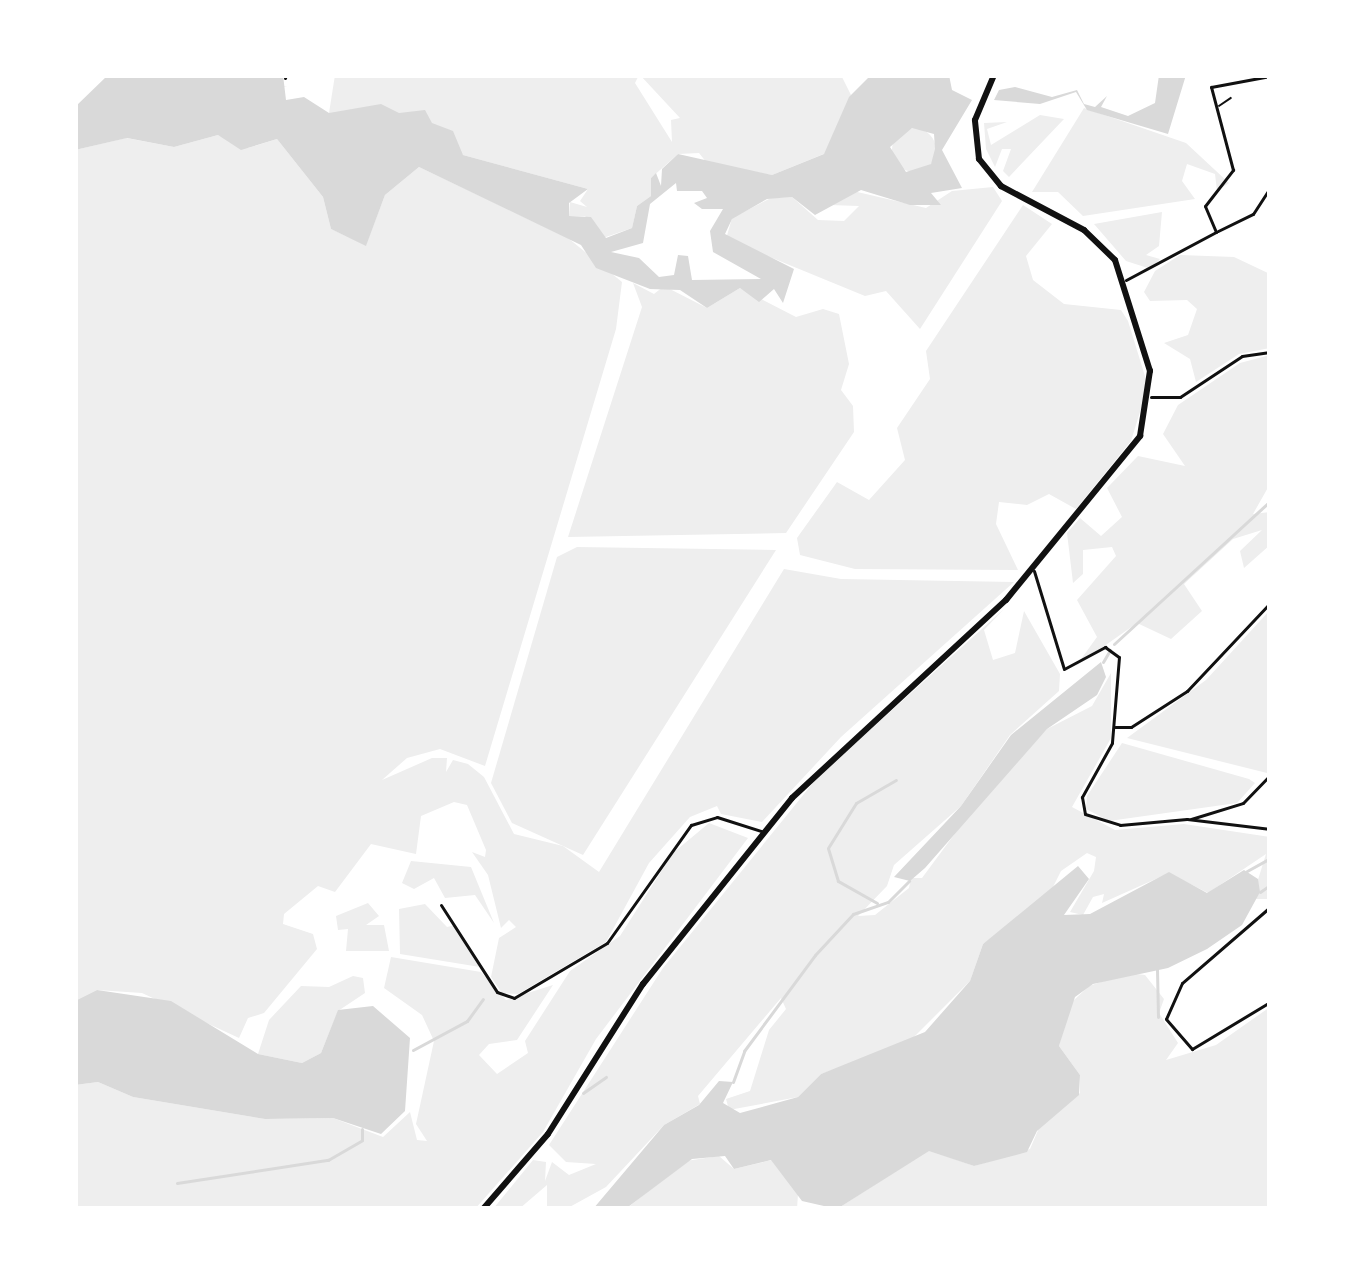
<!DOCTYPE html>
<html>
<head>
<meta charset="utf-8">
<style>
  body { margin:0 }
  #map { position:relative; width:1345px; height:1284px; overflow:hidden; background:#fff; font-family:Inter,sans-serif }
  div>[style] { position:absolute }
  .green>* { inset:0; background:#eee }
  .round { border-radius:50% }
  .water>* { inset:0; background:#d9d9d9 }
  .stream>* { height:3px; margin:-1.5px; padding:0 1.5px; transform-origin:1.5px; border-radius:1.5px; background:#d9d9d9 }
  .service>* { height:1.5px; margin:-0.75px; padding:0 0.75px; transform-origin:0.75px; border-radius:0.75px; background:#111 }
  .minor>* { height:3px; margin:-1.5px; padding:0 1.5px; transform-origin:1.5px; border-radius:1.5px; background:#111 }
  .primary>* { height:6px; margin:-3px; padding:0 3px; transform-origin:3px; border-radius:3px; background:#111 }
  span { translate:-50% -50%; white-space:nowrap; text-align:center; line-height:1.15; -webkit-text-stroke:12px #fff; paint-order:stroke }
  .frame { position:absolute; inset:0; border:78px solid #fff; pointer-events:none }
</style>
</head>
<body>
<div id="map">
  <div class="green">
    <i style="clip-path:polygon(335px 75px,639px 75px,635px 83px,672px 142px,671px 120px,680px 118px,640px 75px,841px 75px,851px 95px,826px 153px,772px 175px,707px 163px,699px 153px,678px 154px,651px 178px,651px 196px,637px 206px,632px 228px,603px 238px,585px 216px,569px 216px,570px 202px,587px 207px,580px 201px,588px 189px,463px 155px,399px 113px,329px 113px)"></i>
    <i style="clip-path:polygon(1084px 108px,1186px 143px,1229px 183px,1217px 191px,1215px 174px,1187px 164px,1182px 181px,1195px 199px,1083px 216px,1058px 192px,1032px 192px)"></i>
    <i style="clip-path:polygon(1040px 115px,1064px 119px,1009px 177px,1003px 171px,1011px 149px,1002px 149px,995px 167px,986px 149px,984px 123px,1007px 122px,987px 129px,991px 145px)"></i>
    <i class="round" style="left:892px;top:128px;width:44px;height:44px"></i>
    <i style="clip-path:polygon(218px 135px,248px 148px,277px 139px,323px 197px,331px 229px,366px 245px,385px 195px,419px 167px,568px 238px,622px 282px,616px 329px,485px 766px,440px 749px,407px 758px,382px 780px,432px 758px,447px 758px,446px 772px,453px 760px,468px 764px,484px 777px,514px 834px,563px 846px,599px 872px,784px 569px,841px 579px,1014px 582px,841px 737px,762px 822px,721px 814px,717px 806px,690px 817px,649px 863px,606px 942px,518px 994px,502px 993px,491px 977px,499px 938px,516px 927px,509px 920px,501px 928px,488px 875px,472px 852px,485px 857px,486px 850px,467px 805px,454px 802px,421px 816px,416px 854px,371px 844px,335px 892px,318px 886px,284px 914px,283px 924px,313px 934px,317px 949px,264px 1013px,248px 1018px,239px 1038px,142px 993px,97px 990px,75px 1001px,75px 150px,126px 138px,174px 147px)"></i>
    <i style="clip-path:polygon(993px 187px,1002px 201px,920px 329px,886px 291px,865px 296px,726px 239px,732px 218px,771px 198px,792px 197px,818px 220px,844px 221px,859px 206px,829px 205px,853px 191px,926px 208px,952px 191px)"></i>
    <i style="clip-path:polygon(1023px 205px,1052px 224px,1026px 256px,1033px 280px,1064px 304px,1121px 310px,1128px 321px,1148px 386px,1131px 441px,1076px 509px,1049px 494px,1027px 505px,999px 502px,996px 524px,1018px 570px,855px 569px,800px 555px,797px 538px,837px 482px,869px 500px,905px 460px,897px 428px,930px 379px,926px 351px)"></i>
    <i style="clip-path:polygon(1162px 212px,1159px 246px,1146px 255px,1160px 259px,1151px 269px,1126px 261px,1094px 224px)"></i>
    <i style="clip-path:polygon(1180px 255px,1234px 257px,1270px 274px,1270px 348px,1239px 354px,1196px 382px,1190px 359px,1164px 343px,1188px 335px,1197px 309px,1187px 300px,1150px 301px,1144px 292px,1155px 271px)"></i>
    <i style="clip-path:polygon(633px 283px,654px 294px,664px 286px,707px 308px,740px 288px,796px 317px,823px 309px,839px 314px,849px 364px,841px 390px,853px 406px,854px 432px,786px 533px,568px 537px,642px 307px)"></i>
    <i style="clip-path:polygon(1270px 355px,1270px 484px,1253px 514px,1270px 512px,1270px 545px,1244px 568px,1240px 551px,1262px 530px,1233px 539px,1184px 584px,1202px 611px,1171px 639px,1137px 623px,1076px 666px,1097px 637px,1077px 600px,1116px 556px,1112px 547px,1083px 550px,1083px 574px,1073px 583px,1067px 533px,1080px 518px,1101px 536px,1122px 517px,1107px 488px,1138px 456px,1185px 466px,1163px 434px,1178px 405px,1240px 363px)"></i>
    <i style="clip-path:polygon(577px 547px,776px 550px,583px 855px,512px 823px,491px 783px,557px 557px)"></i>
    <i style="clip-path:polygon(1004px 609px,984px 630px,993px 660px,1015px 653px,1024px 611px,1060px 674px,1059px 691px,1010px 735px,961px 806px,894px 865px,887px 886px,858px 916px,875px 915px,909px 888px,911px 878px,922px 878px,982px 797px,1047px 729px,1092px 706px,1111px 673px,1111px 738px,1072px 807px,1115px 830px,1184px 824px,1270px 837px,1270px 899px,1252px 899px,1266px 854px,1208px 893px,1169px 873px,1102px 903px,1104px 894px,1093px 897px,1083px 915px,1070px 912px,1094px 871px,1096px 857px,1087px 853px,1061px 871px,1048px 897px,983px 944px,970px 981px,909px 1042px,821px 1074px,798px 1097px,729px 1110px,726px 1099px,750px 1091px,769px 1030px,786px 1009px,781px 998px,698px 1096px,700px 1104px,664px 1125px,606px 1187px,566px 1209px,547px 1209px,547px 1185px,519px 1209px,493px 1209px,533px 1160px,546px 1162px,545px 1181px,552px 1162px,569px 1175px,596px 1164px,566px 1162px,549px 1145px,663px 968px,817px 778px)"></i>
    <i style="clip-path:polygon(1270px 610px,1267px 773px,1127px 738px,1206px 680px)"></i>
    <i style="clip-path:polygon(1122px 743px,1249px 779px,1255px 783px,1237px 803px,1109px 821px,1086px 809px,1087px 796px)"></i>
    <i style="clip-path:polygon(709px 823px,748px 838px,596px 1039px,543px 1132px,475px 1209px,75px 1209px,75px 1085px,98px 1082px,133px 1097px,265px 1119px,333px 1118px,383px 1137px,410px 1112px,417px 1140px,427px 1141px,416px 1124px,434px 1041px,422px 1015px,384px 988px,391px 957px,481px 972px,506px 1000px,553px 985px,517px 1040px,489px 1044px,479px 1055px,497px 1074px,528px 1053px,525px 1041px,570px 971px,620px 936px,673px 853px)"></i>
    <i style="clip-path:polygon(411px 861px,471px 867px,494px 923px,475px 895px,445px 898px,434px 878px,414px 889px,402px 883px)"></i>
    <i style="clip-path:polygon(368px 903px,379px 916px,366px 925px,384px 925px,389px 951px,346px 951px,348px 929px,338px 930px,336px 916px)"></i>
    <i style="clip-path:polygon(425px 904px,447px 927px,456px 925px,480px 967px,400px 954px,399px 909px)"></i>
    <i style="clip-path:polygon(1128px 973px,1145px 975px,1164px 999px,1159px 1013px,1178px 1043px,1166px 1060px,1216px 1045px,1270px 1007px,1270px 1209px,837px 1209px,929px 1150px,974px 1166px,1030px 1149px,1039px 1128px,1080px 1093px,1080px 1075px,1059px 1046px,1072px 1002px,1089px 986px)"></i>
    <i style="clip-path:polygon(353px 976px,363px 978px,365px 993px,338px 1011px,321px 1053px,302px 1063px,258px 1054px,269px 1020px,301px 986px,329px 987px)"></i>
    <i style="clip-path:polygon(719px 1156px,734px 1169px,772px 1160px,798px 1194px,797px 1209px,626px 1209px,686px 1161px)"></i>
  </div>
  <div class="water">
    <i style="clip-path:polygon(evenodd,108px 75px,283px 75px,286px 100px,304px 97px,329px 113px,381px 104px,399px 113px,425px 110px,432px 123px,453px 131px,463px 155px,588px 189px,569px 203px,569px 216px,591px 217px,606px 238px,632px 228px,637px 206px,651px 196px,651px 178px,656px 173px,661px 186px,662px 169px,678px 154px,772px 175px,824px 154px,849px 97px,871px 75px,949px 75px,952px 90px,972px 100px,942px 150px,962px 188px,931px 193px,941px 205px,910px 205px,861px 190px,815px 215px,792px 197px,767px 199px,732px 219px,725px 234px,794px 269px,783px 303px,774px 289px,759px 302px,740px 288px,707px 308px,680px 290px,650px 289px,596px 268px,581px 245px,419px 167px,385px 195px,366px 246px,331px 229px,323px 197px,277px 139px,241px 150px,218px 135px,174px 147px,127px 138px,75px 150px,75px 107px,108px 75px,912px 128px,934px 134px,935px 149px,931px 164px,906px 172px,890px 147px,912px 128px,108px 75px,676px 183px,677px 191px,702px 191px,707px 198px,694px 203px,702px 209px,723px 209px,710px 231px,713px 252px,761px 279px,692px 280px,688px 256px,678px 255px,674px 275px,659px 277px,639px 258px,611px 252px,643px 243px,650px 204px,676px 183px)"></i>
    <i style="clip-path:polygon(1159px 75px,1186px 75px,1168px 134px,1087px 110px,1076px 92px,1040px 104px,994px 100px,999px 90px,1015px 87px,1052px 97px,1077px 90px,1084px 104px,1095px 107px,1107px 96px,1101px 107px,1128px 116px,1155px 103px)"></i>
    <i style="clip-path:polygon(1101px 662px,1106px 677px,1097px 695px,1047px 729px,925px 868px,910px 881px,894px 877px,961px 806px,1011px 735px)"></i>
    <i style="clip-path:polygon(1078px 866px,1089px 879px,1064px 915px,1090px 914px,1169px 872px,1207px 893px,1244px 870px,1258px 879px,1260px 892px,1242px 925px,1207px 949px,1168px 968px,1093px 984px,1075px 997px,1059px 1046px,1080px 1075px,1079px 1095px,1037px 1131px,1027px 1152px,974px 1166px,929px 1151px,837px 1209px,802px 1201px,771px 1160px,734px 1169px,725px 1156px,692px 1159px,628px 1207px,593px 1209px,664px 1125px,699px 1105px,719px 1081px,733px 1082px,723px 1103px,740px 1113px,798px 1097px,821px 1074px,925px 1032px,970px 981px,983px 944px)"></i>
    <i style="clip-path:polygon(97px 990px,171px 1001px,258px 1054px,302px 1063px,321px 1053px,338px 1010px,373px 1006px,410px 1038px,405px 1111px,381px 1134px,333px 1118px,265px 1119px,133px 1097px,98px 1082px,75px 1085px,75px 1001px)"></i>
  </div>
  <div class="stream">
    <i style="left:1114px;top:644px;width:212px;rotate:-42.5deg"></i>
    <i style="left:1103px;top:662px;width:14px;rotate:-60deg"></i>
    <i style="left:1247px;top:871px;width:26px;rotate:-29deg"></i>
    <i style="left:1260px;top:892px;width:12px;rotate:-35deg"></i>
    <i style="left:877px;top:903px;width:45px;rotate:-150.6deg"></i>
    <i style="left:838px;top:881px;width:34px;rotate:-107deg"></i>
    <i style="left:828px;top:848px;width:53px;rotate:-58.1deg"></i>
    <i style="left:856px;top:803px;width:46px;rotate:-29.9deg"></i>
    <i style="left:1157px;top:969px;width:48px;rotate:88.8deg"></i>
    <i style="left:413px;top:1050px;width:61px;rotate:-28.2deg"></i>
    <i style="left:467px;top:1021px;width:27px;rotate:-54deg"></i>
    <i style="left:733px;top:1082px;width:33px;rotate:-70deg"></i>
    <i style="left:744px;top:1051px;width:119px;rotate:-53.5deg"></i>
    <i style="left:815px;top:955px;width:56px;rotate:-47.2deg"></i>
    <i style="left:853px;top:914px;width:37px;rotate:-19deg"></i>
    <i style="left:888px;top:902px;width:30px;rotate:-45deg"></i>
    <i style="left:583px;top:1093px;width:28px;rotate:-35deg"></i>
    <i style="left:177px;top:1183px;width:153px;rotate:-8.7deg"></i>
    <i style="left:328px;top:1160px;width:39px;rotate:-30deg"></i>
    <i style="left:362px;top:1140px;width:11px;rotate:-90deg"></i>
  </div>
  <div class="service">
    <i style="left:1219px;top:106px;width:14px;rotate:-34deg"></i>
  </div>
  <div class="minor">
    <i style="left:285px;top:78px;width:3px;rotate:-72deg"></i>
    <i style="left:1218px;top:231px;width:39px;rotate:-26deg"></i>
    <i style="left:1253px;top:214px;width:31px;rotate:-57deg"></i>
    <i style="left:1126px;top:280px;width:102px;rotate:-28.1deg"></i>
    <i style="left:1216px;top:232px;width:28px;rotate:-113deg"></i>
    <i style="left:1205px;top:206px;width:46px;rotate:-52.1deg"></i>
    <i style="left:1233px;top:170px;width:86px;rotate:-104.8deg"></i>
    <i style="left:1211px;top:87px;width:60px;rotate:-10.6deg"></i>
    <i style="left:1151px;top:397px;width:29px"></i>
    <i style="left:1180px;top:397px;width:74px;rotate:-33.5deg"></i>
    <i style="left:1242px;top:356px;width:28px;rotate:-8deg"></i>
    <i style="left:1034px;top:571px;width:102px;rotate:73deg"></i>
    <i style="left:1064px;top:669px;width:47px;rotate:-28.2deg"></i>
    <i style="left:1105px;top:647px;width:17px;rotate:36deg"></i>
    <i style="left:1119px;top:657px;width:86px;rotate:94.7deg"></i>
    <i style="left:1112px;top:743px;width:62px;rotate:119.1deg"></i>
    <i style="left:1082px;top:797px;width:17px;rotate:80deg"></i>
    <i style="left:1085px;top:814px;width:37px;rotate:17deg"></i>
    <i style="left:1120px;top:825px;width:67px;rotate:-5.1deg"></i>
    <i style="left:1187px;top:819px;width:84px;rotate:6.9deg"></i>
    <i style="left:1115px;top:727px;width:16px"></i>
    <i style="left:1131px;top:727px;width:67px;rotate:-32.7deg"></i>
    <i style="left:1187px;top:691px;width:121px;rotate:-46.7deg"></i>
    <i style="left:1191px;top:819px;width:54px;rotate:-17.1deg"></i>
    <i style="left:1243px;top:803px;width:39px;rotate:-46deg"></i>
    <i style="left:441px;top:905px;width:103px;rotate:57.2deg"></i>
    <i style="left:497px;top:992px;width:18px;rotate:19deg"></i>
    <i style="left:514px;top:998px;width:108px;rotate:-30.6deg"></i>
    <i style="left:607px;top:943px;width:145px;rotate:-54.6deg"></i>
    <i style="left:691px;top:825px;width:27px;rotate:-17deg"></i>
    <i style="left:717px;top:817px;width:49px;rotate:17.7deg"></i>
    <i style="left:1270px;top:907px;width:116px;rotate:139.2deg"></i>
    <i style="left:1182px;top:983px;width:39px;rotate:114deg"></i>
    <i style="left:1166px;top:1019px;width:40px;rotate:49deg"></i>
    <i style="left:1192px;top:1049px;width:91px;rotate:-31.1deg"></i>
  </div>
  <div class="primary">
    <i style="left:483px;top:1209px;width:99px;rotate:-49.1deg"></i>
    <i style="left:548px;top:1134px;width:178px;rotate:-57.7deg"></i>
    <i style="left:643px;top:984px;width:238px;rotate:-51.3deg"></i>
    <i style="left:792px;top:798px;width:292px;rotate:-42.8deg"></i>
    <i style="left:1006px;top:600px;width:212px;rotate:-50.7deg"></i>
    <i style="left:1140px;top:436px;width:66px;rotate:-81.3deg"></i>
    <i style="left:1150px;top:371px;width:116px;rotate:-107.5deg"></i>
    <i style="left:1115px;top:260px;width:43px;rotate:-135.9deg"></i>
    <i style="left:1084px;top:230px;width:94px;rotate:-152.1deg"></i>
    <i style="left:1001px;top:186px;width:35px;rotate:-129deg"></i>
    <i style="left:979px;top:159px;width:39px;rotate:-96deg"></i>
    <i style="left:975px;top:120px;width:49px;rotate:-67.1deg"></i>
  </div>
  <div class="frame"></div>
</div>
</body>
</html>
